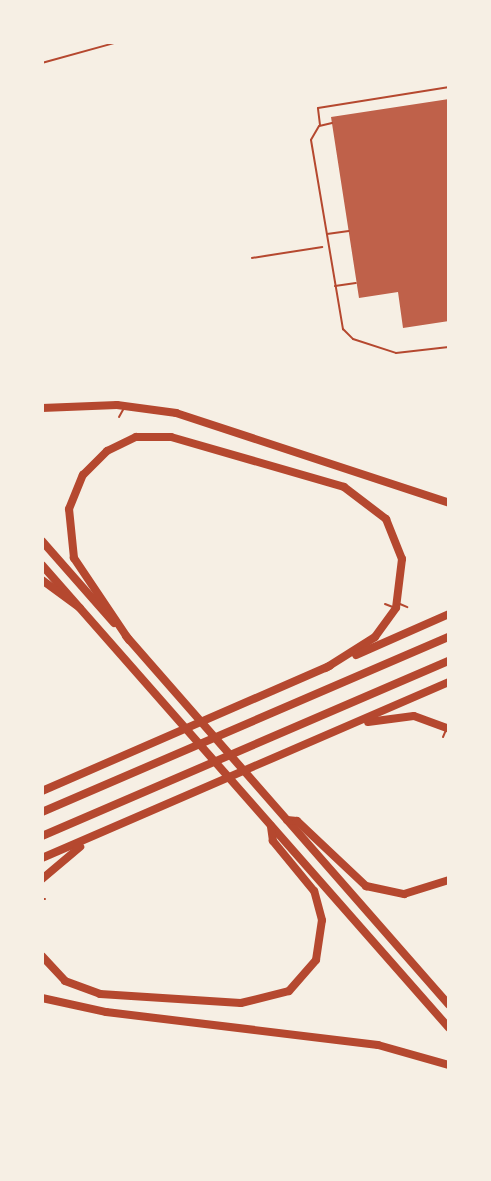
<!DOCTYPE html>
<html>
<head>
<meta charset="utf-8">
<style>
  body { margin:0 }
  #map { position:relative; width:491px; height:1181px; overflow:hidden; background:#f6efe4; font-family:"Fira Sans Condensed",sans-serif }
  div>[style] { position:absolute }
  .building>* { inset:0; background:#bf614a }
  .path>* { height:1.5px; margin:-0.75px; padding:0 0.75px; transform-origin:0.75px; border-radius:0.75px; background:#b5482f }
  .service>* { height:2px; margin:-1px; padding:0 1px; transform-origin:1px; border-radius:1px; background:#b5482f }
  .trunk>* { height:8px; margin:-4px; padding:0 4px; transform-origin:4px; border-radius:4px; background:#b5482f }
  .motorway>* { height:8px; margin:-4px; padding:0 4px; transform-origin:4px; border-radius:4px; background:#b5482f }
  span { translate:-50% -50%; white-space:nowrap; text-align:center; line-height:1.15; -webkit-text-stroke:4.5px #f6efe4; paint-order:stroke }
  .frame { position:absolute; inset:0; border:44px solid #f6efe4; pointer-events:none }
</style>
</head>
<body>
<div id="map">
  <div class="building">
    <i style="clip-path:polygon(449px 99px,449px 321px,403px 328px,398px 292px,359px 298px,331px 117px)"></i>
  </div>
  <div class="path">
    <i style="left:42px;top:63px;width:79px;rotate:-15.4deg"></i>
    <i style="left:252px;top:258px;width:71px;rotate:-8.9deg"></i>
  </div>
  <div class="service">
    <i style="left:332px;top:123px;width:13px;rotate:167deg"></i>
    <i style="left:319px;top:126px;width:16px;rotate:120deg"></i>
    <i style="left:311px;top:140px;width:192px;rotate:80.4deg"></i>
    <i style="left:343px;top:329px;width:14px;rotate:45deg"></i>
    <i style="left:353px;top:339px;width:45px;rotate:18deg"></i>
    <i style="left:396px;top:353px;width:53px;rotate:-6.5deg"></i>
    <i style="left:320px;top:125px;width:17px;rotate:-97deg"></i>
    <i style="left:318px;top:108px;width:133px;rotate:-9.1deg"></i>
    <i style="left:327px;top:234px;width:22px;rotate:-8deg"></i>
    <i style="left:335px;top:286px;width:21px;rotate:-8deg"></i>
    <i style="left:119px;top:417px;width:10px;rotate:-61deg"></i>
    <i style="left:385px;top:604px;width:9px;rotate:21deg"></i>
    <i style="left:400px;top:604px;width:8px;rotate:23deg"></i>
    <i style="left:443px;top:737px;width:8px;rotate:-67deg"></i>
    <i style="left:42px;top:899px;width:3px"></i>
  </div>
  <div class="trunk">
    <i style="left:42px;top:541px;width:109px;rotate:48.7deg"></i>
    <i style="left:42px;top:565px;width:616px;rotate:48.68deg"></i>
    <i style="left:126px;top:636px;width:490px;rotate:48.8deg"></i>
  </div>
  <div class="motorway">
    <i style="left:42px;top:408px;width:75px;rotate:-2.3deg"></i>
    <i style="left:117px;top:405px;width:60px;rotate:7.7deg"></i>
    <i style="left:176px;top:413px;width:287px;rotate:18.2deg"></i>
    <i style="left:42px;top:580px;width:47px;rotate:36.4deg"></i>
    <i style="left:129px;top:640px;width:99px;rotate:-123.9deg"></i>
    <i style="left:74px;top:558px;width:49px;rotate:-95.8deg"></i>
    <i style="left:69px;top:509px;width:37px;rotate:-68deg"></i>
    <i style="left:83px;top:475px;width:34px;rotate:-45deg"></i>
    <i style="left:107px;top:451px;width:32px;rotate:-26deg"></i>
    <i style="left:136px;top:437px;width:35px"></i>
    <i style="left:171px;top:437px;width:180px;rotate:16.1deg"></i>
    <i style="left:344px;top:487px;width:53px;rotate:37.3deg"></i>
    <i style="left:386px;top:519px;width:43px;rotate:68.2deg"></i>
    <i style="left:402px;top:559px;width:49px;rotate:97deg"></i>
    <i style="left:396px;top:608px;width:36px;rotate:126deg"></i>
    <i style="left:375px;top:637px;width:58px;rotate:147.7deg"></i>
    <i style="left:356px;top:655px;width:102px;rotate:-23.8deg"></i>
    <i style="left:368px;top:722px;width:46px;rotate:-7.4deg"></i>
    <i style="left:414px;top:716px;width:37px;rotate:20deg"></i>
    <i style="left:42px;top:791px;width:314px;rotate:-23.5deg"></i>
    <i style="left:42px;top:812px;width:443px;rotate:-23.3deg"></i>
    <i style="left:287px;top:820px;width:10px;rotate:6deg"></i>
    <i style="left:297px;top:821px;width:95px;rotate:43.3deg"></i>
    <i style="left:366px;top:886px;width:39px;rotate:12deg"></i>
    <i style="left:404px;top:894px;width:47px;rotate:-17.3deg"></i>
    <i style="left:42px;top:836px;width:443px;rotate:-23.3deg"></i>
    <i style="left:42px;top:858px;width:443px;rotate:-23.4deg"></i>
    <i style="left:42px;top:879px;width:50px;rotate:-40.1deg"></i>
    <i style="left:42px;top:956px;width:34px;rotate:47deg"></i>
    <i style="left:65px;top:981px;width:37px;rotate:20deg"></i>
    <i style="left:100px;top:994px;width:141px;rotate:3.7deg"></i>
    <i style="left:241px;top:1003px;width:49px;rotate:-14deg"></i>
    <i style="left:289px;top:991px;width:41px;rotate:-48.9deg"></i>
    <i style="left:316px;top:960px;width:40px;rotate:-81.5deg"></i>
    <i style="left:322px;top:920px;width:30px;rotate:-105deg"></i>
    <i style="left:314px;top:891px;width:65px;rotate:-129.4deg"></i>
    <i style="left:273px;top:841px;width:15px;rotate:-98deg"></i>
    <i style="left:42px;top:998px;width:66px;rotate:12.3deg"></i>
    <i style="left:106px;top:1012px;width:274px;rotate:6.9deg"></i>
    <i style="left:378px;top:1045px;width:74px;rotate:15.7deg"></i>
  </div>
  <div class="frame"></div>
</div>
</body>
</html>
